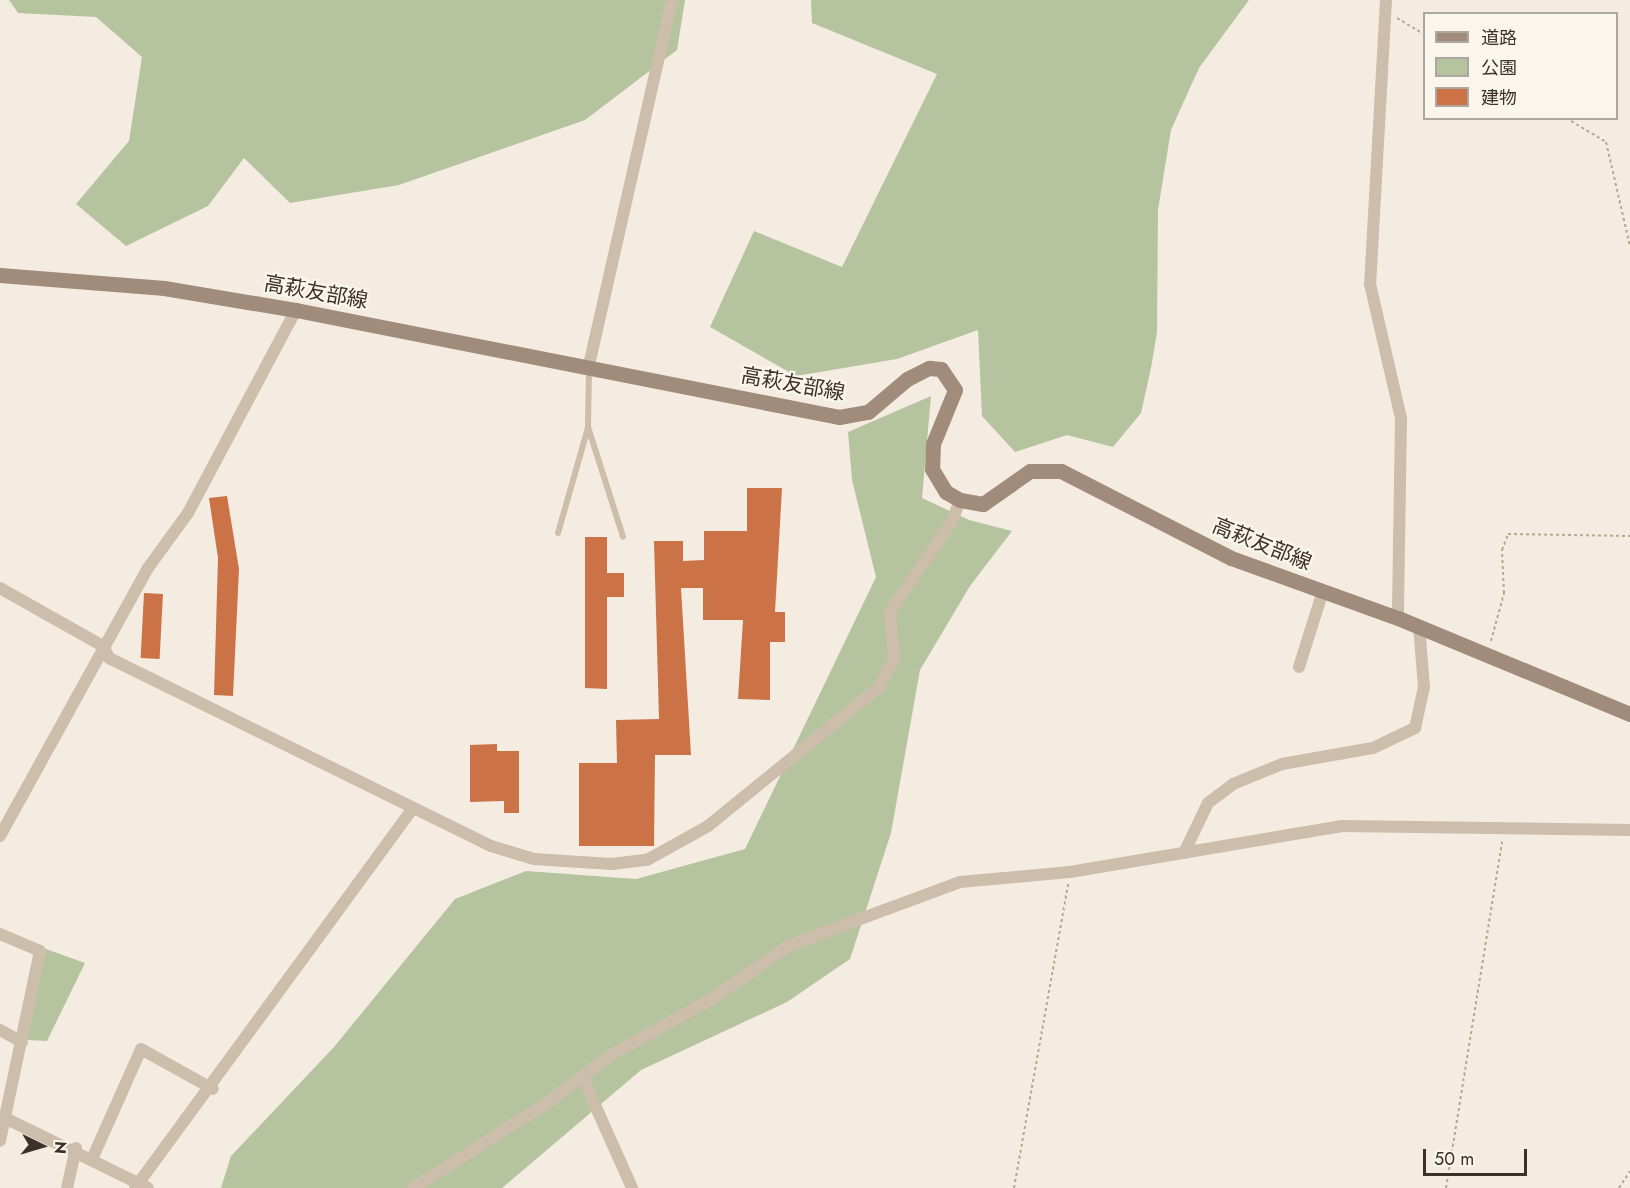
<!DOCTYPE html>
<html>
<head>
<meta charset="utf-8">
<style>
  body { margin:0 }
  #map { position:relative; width:1630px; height:1188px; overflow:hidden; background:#f4ece0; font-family:Jost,"Noto Sans JP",sans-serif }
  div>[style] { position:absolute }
  .green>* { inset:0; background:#b5c49f }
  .building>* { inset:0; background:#cb7247; transform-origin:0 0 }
  .path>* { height:2px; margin-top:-1px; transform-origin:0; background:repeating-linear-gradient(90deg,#b9a795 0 3px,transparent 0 6px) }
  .service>* { height:6px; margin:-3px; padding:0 3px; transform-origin:3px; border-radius:3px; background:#cdbdab }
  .minor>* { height:12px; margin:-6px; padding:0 6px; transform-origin:6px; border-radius:6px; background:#cdbdab }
  .secondary>* { height:15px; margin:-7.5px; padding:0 7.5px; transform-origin:7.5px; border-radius:7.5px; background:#a18c7c }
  span { translate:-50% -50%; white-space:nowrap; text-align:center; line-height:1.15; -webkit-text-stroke:4.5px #fbf6ed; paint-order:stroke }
  .street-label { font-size:21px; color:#3b312a }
  .legend { position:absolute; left:1423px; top:12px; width:195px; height:108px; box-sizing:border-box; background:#fbf6ed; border:2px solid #aea79f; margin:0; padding:8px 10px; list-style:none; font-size:18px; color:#3b312a }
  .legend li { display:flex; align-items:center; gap:12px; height:30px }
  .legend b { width:30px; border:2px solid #aea79f }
  .north { position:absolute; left:12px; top:1116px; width:60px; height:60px; -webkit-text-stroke:4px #fbf6ed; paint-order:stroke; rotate:95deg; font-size:16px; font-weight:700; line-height:24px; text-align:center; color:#3b312a }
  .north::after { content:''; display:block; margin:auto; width:21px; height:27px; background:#3b312a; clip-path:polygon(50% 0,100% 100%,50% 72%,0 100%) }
  .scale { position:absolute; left:1423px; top:1149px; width:104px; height:27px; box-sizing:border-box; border:3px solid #3b312a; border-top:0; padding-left:8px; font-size:18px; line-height:21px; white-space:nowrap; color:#3b312a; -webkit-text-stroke:4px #fbf6ed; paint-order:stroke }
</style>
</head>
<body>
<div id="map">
  <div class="green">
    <i style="clip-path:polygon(9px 0,685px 0,677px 50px,585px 120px,399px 185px,290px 203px,244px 158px,208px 206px,126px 246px,76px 204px,129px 141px,142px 57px,96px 17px,18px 13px)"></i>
    <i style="clip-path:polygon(811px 0,1249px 0,1199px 68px,1171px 130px,1158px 210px,1157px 332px,1151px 368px,1141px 413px,1113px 447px,1067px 435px,1015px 452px,982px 416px,978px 330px,897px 359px,796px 376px,710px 327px,754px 231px,842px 267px,937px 74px,812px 23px)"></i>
    <i style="clip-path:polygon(931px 396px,922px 498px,969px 520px,1012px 531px,970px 586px,920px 670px,891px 833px,850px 959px,787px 1002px,641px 1070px,502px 1188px,221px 1188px,231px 1156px,334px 1047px,455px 899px,526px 871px,636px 879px,745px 849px,876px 577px,852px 480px,848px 432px)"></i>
    <i style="clip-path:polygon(46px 949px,85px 963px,47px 1041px,27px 1040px)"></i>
  </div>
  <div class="building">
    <i style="clip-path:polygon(747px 488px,782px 488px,775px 612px,785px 612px,785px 642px,770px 642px,770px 700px,738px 699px,743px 620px,703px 620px,703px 588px,681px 588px,691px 755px,655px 755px,654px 846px,579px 846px,579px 763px,617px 763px,616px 720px,659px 719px,654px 541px,683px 541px,683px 561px,704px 560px,704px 531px,747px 531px)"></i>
    <i style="clip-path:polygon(227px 496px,239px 569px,233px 696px,214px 695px,218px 558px,209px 498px)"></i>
    <i style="clip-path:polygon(585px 537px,607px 537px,607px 573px,624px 573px,624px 597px,607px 597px,607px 689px,585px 688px)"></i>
    <i style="left:144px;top:593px;width:19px;height:65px;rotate:3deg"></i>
    <i style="clip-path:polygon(497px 744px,497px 751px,519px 751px,519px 813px,504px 813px,504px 801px,470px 802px,470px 745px)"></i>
  </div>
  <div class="path">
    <i style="left:1397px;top:18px;width:31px;rotate:31deg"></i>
    <i style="left:1566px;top:118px;width:47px;rotate:31deg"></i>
    <i style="left:1606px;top:142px;width:107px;rotate:77deg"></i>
    <i style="left:1491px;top:641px;width:50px;rotate:-74.8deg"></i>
    <i style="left:1504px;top:593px;width:43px;rotate:-92.7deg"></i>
    <i style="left:1502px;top:550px;width:17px;rotate:-69deg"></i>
    <i style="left:1508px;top:534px;width:122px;rotate:0.9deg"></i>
    <i style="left:1014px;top:1188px;width:309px;rotate:-79.9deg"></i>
    <i style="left:1446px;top:1188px;width:351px;rotate:-80.8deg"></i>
    <i style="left:1619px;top:1188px;width:20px;rotate:-57deg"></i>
  </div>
  <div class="service">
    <i style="left:589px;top:369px;width:58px;rotate:91deg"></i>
    <i style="left:588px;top:427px;width:115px;rotate:72.3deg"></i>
    <i style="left:558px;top:533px;width:109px;rotate:-74.1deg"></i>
  </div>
  <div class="minor">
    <i style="left:1386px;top:0;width:284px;rotate:93.2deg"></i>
    <i style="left:1370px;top:284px;width:138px;rotate:77deg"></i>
    <i style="left:1401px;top:418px;width:200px;rotate:90.9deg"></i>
    <i style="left:589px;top:365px;width:374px;rotate:-77.2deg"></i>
    <i style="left:0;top:588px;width:118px;rotate:29.4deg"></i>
    <i style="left:103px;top:646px;width:13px;rotate:63deg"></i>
    <i style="left:109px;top:658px;width:426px;rotate:26.2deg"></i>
    <i style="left:491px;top:846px;width:45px;rotate:16.8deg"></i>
    <i style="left:534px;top:859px;width:78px;rotate:3.7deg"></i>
    <i style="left:612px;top:864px;width:35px;rotate:-7deg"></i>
    <i style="left:647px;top:860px;width:70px;rotate:-29.1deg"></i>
    <i style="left:708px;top:826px;width:220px;rotate:-39.1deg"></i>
    <i style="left:879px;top:687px;width:32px;rotate:-62deg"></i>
    <i style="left:894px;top:659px;width:47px;rotate:-94.9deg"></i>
    <i style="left:890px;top:612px;width:110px;rotate:-55.7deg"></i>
    <i style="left:952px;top:521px;width:22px;rotate:-69deg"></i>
    <i style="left:1299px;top:667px;width:80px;rotate:-72.5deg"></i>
    <i style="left:0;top:836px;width:306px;rotate:-61.1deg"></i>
    <i style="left:148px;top:568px;width:68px;rotate:-54deg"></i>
    <i style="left:188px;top:513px;width:230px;rotate:-62deg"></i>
    <i style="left:1184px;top:853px;width:55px;rotate:-64.4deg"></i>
    <i style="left:1208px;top:803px;width:31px;rotate:-37deg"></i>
    <i style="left:1233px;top:784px;width:53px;rotate:-22.2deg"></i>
    <i style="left:1282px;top:764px;width:92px;rotate:-10deg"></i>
    <i style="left:1373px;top:748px;width:47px;rotate:-25.5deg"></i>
    <i style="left:1415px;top:728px;width:42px;rotate:-77.6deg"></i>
    <i style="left:1424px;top:687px;width:61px;rotate:-94.7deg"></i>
    <i style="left:0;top:934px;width:43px;rotate:23deg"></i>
    <i style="left:40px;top:951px;width:194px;rotate:101.9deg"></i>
    <i style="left:0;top:1030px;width:25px;rotate:29deg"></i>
    <i style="left:582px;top:1076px;width:123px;rotate:65.9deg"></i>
    <i style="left:5px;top:1118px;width:159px;rotate:26.1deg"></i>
    <i style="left:93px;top:1157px;width:118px;rotate:-66deg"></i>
    <i style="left:141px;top:1049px;width:82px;rotate:29.1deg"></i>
    <i style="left:67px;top:1188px;width:41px;rotate:-77.3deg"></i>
    <i style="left:135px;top:1188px;width:469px;rotate:-53.8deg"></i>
    <i style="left:413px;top:1188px;width:155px;rotate:-32.4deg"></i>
    <i style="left:544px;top:1105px;width:84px;rotate:-36.7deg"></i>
    <i style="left:611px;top:1055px;width:115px;rotate:-29.2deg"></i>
    <i style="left:711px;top:999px;width:96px;rotate:-34.4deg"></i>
    <i style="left:790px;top:945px;width:181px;rotate:-20.3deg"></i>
    <i style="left:960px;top:882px;width:110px;rotate:-5.2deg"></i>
    <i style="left:1070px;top:872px;width:276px;rotate:-9.6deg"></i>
    <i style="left:1342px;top:826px;width:288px;rotate:0.8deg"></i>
  </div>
  <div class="secondary">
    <i style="left:0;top:275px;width:165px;rotate:4.5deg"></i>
    <i style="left:164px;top:288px;width:134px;rotate:9.5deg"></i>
    <i style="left:296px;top:310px;width:553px;rotate:11.15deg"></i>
    <i style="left:839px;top:417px;width:29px;rotate:-10deg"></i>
    <i style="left:868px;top:412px;width:51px;rotate:-40.2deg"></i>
    <i style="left:907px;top:379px;width:25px;rotate:-27deg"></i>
    <i style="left:929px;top:368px;width:12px;rotate:5deg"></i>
    <i style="left:941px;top:369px;width:25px;rotate:56deg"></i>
    <i style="left:955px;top:390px;width:58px;rotate:112.2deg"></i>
    <i style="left:933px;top:444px;width:25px;rotate:92deg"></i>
    <i style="left:932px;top:469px;width:27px;rotate:59deg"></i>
    <i style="left:946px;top:492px;width:16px;rotate:30deg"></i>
    <i style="left:960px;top:500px;width:23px;rotate:10deg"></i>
    <i style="left:983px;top:504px;width:57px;rotate:-35.1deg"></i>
    <i style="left:1030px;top:471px;width:31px"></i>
    <i style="left:1061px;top:471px;width:191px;rotate:27.1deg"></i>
    <i style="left:1231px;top:558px;width:177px;rotate:19.8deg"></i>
    <i style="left:1398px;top:618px;width:251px;rotate:22.5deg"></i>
  </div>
  <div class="street-label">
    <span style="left:316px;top:292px;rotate:10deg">高萩友部線</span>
    <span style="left:793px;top:384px;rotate:10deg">高萩友部線</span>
    <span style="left:1262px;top:544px;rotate:22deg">高萩友部線</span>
  </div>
  <ul class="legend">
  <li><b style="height:8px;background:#a18c7c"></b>道路</li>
  <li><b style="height:16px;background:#b5c49f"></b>公園</li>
  <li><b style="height:16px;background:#cb7247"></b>建物</li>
  </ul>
  <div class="north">N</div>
  <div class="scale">50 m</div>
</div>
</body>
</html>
